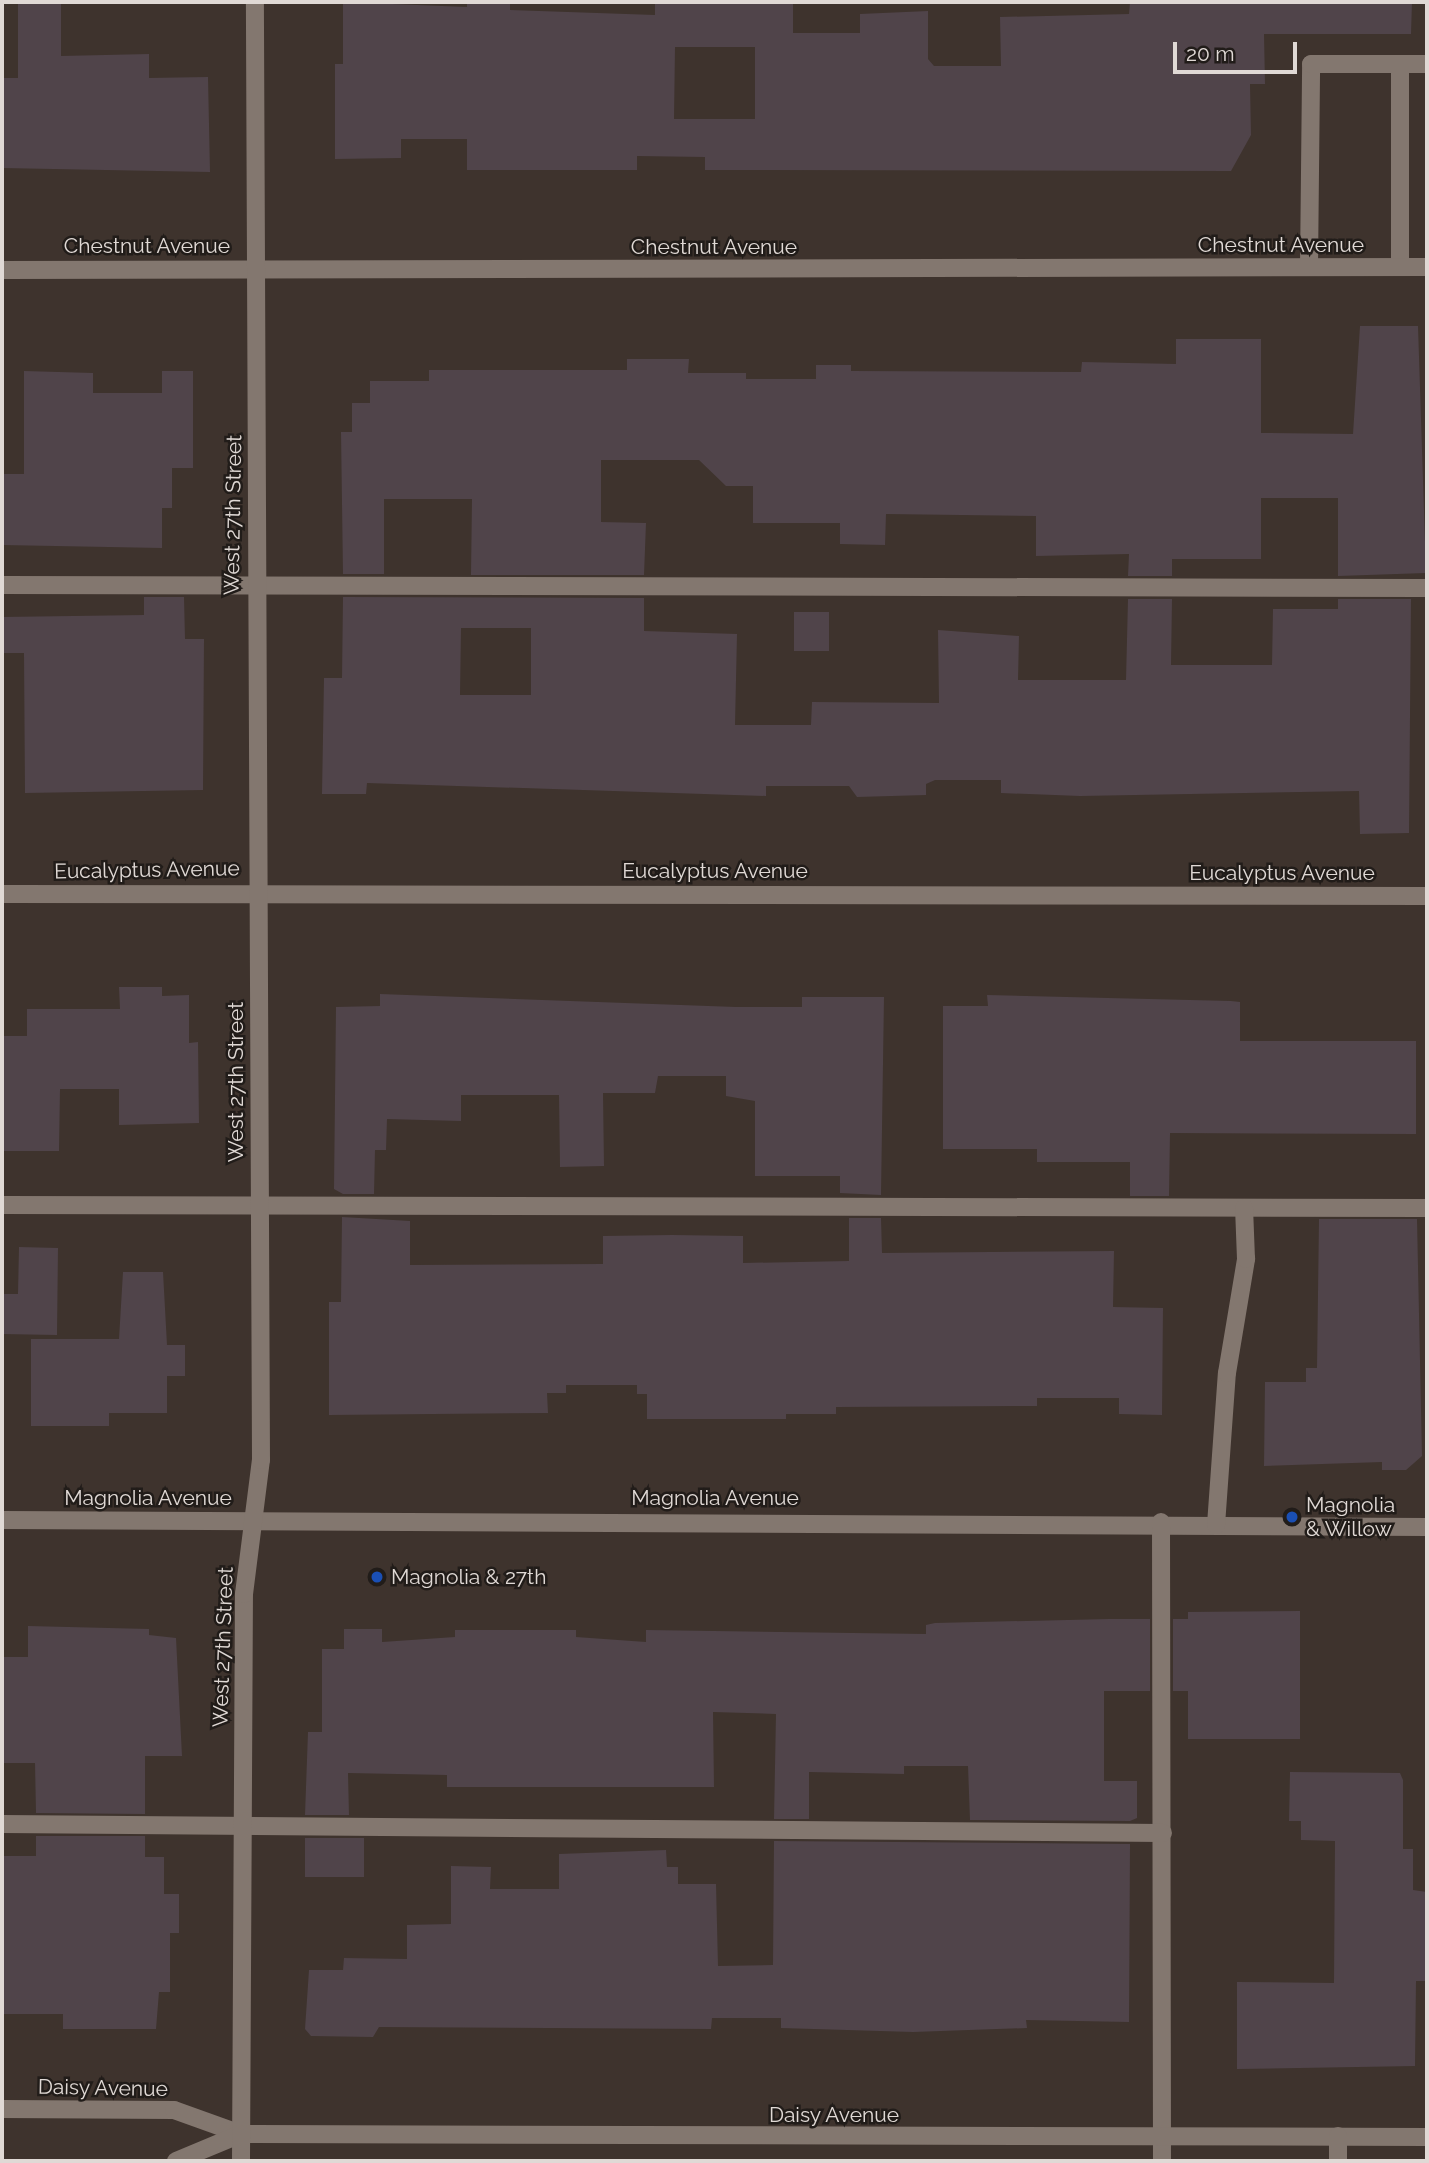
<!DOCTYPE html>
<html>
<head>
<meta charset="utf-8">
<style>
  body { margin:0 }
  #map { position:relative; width:1429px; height:2163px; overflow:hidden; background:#3e332d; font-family:Raleway,sans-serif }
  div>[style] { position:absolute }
  .building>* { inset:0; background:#50444a; transform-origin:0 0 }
  .minor>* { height:18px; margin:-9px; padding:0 9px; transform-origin:9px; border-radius:9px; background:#83776f }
  .dots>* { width:19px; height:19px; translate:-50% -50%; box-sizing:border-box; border:4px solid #211c19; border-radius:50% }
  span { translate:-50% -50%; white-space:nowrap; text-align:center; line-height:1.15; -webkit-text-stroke:5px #211c19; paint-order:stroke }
  .street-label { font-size:21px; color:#e0d9d5 }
  .poi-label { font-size:21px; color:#e0d9d5 }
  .left { translate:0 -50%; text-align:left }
  .frame { position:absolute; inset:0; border:4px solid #e0d9d5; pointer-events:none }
  .scale { position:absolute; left:1173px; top:42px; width:124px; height:32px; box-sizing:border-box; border:4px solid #e0d9d5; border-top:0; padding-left:9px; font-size:21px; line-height:24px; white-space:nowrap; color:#e0d9d5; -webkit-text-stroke:5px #211c19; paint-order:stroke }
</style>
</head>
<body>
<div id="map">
  <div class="building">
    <i style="clip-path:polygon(18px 2px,61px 2px,61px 56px,149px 54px,149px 78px,208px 77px,210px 172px,2px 168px,2px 78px,18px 78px)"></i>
    <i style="clip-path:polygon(evenodd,343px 2px,467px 7px,467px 2px,510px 2px,510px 10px,655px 15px,655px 2px,793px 2px,793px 33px,860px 33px,860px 14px,928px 11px,928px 59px,934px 66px,1001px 66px,1000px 17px,1129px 14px,1130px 2px,1412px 2px,1411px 34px,1264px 34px,1265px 84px,1250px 84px,1251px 135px,1231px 171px,705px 170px,705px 157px,637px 156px,637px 170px,467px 170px,467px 139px,401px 139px,401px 158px,335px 159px,335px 64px,343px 64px,343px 2px,675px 47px,755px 47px,755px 119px,674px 119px,675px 47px)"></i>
    <i style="clip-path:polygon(1360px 326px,1418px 326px,1426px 573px,1338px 576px,1338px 498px,1261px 498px,1261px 559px,1172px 559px,1172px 576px,1128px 576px,1129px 554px,1036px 556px,1036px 516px,886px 514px,885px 545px,840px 544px,840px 523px,753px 523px,753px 486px,726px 486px,699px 460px,601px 460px,601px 522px,646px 523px,644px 575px,471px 575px,472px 499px,384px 499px,384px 574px,343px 574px,341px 432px,352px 432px,352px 403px,370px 403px,370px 381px,429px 381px,429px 370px,627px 370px,627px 359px,689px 359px,688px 373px,746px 373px,746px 379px,816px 379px,816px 365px,851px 365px,851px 371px,1081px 372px,1082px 362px,1176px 364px,1176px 339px,1261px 339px,1261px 433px,1353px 434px)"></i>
    <i style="clip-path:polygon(24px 371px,93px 373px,93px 393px,162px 393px,162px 371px,193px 371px,193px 468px,172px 468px,172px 508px,162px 508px,162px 548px,2px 545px,2px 474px,24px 474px)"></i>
    <i style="clip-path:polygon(144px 597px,184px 597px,185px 639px,204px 639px,203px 790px,25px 793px,24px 653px,2px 653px,2px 617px,144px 615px)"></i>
    <i style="clip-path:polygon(evenodd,343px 597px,644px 598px,644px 631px,737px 634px,735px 725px,811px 725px,812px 702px,939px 703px,938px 630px,1019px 636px,1018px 680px,1126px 680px,1128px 599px,1172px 599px,1171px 665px,1272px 665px,1273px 609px,1338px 609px,1338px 599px,1411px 599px,1409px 833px,1360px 834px,1359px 791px,1080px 796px,1001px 793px,1001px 780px,935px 780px,926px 784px,926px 795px,857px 797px,849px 786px,766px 786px,766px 796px,367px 783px,366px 794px,322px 794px,324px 678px,342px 678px,343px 597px,461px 628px,531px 628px,531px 695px,460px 695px,461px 628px)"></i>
    <i style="left:829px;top:612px;width:39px;height:35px;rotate:90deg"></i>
    <i style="clip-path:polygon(119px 987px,162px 987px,162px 996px,189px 995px,189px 1043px,198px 1042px,199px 1123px,119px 1125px,119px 1089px,60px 1089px,59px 1151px,2px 1151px,2px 1036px,27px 1036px,27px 1009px,120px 1009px)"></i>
    <i style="clip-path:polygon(380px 994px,736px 1007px,802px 1007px,802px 997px,884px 997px,881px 1195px,840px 1193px,840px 1176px,755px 1176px,755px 1101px,726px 1096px,726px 1076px,658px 1076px,655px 1093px,603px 1093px,604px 1166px,560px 1167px,559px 1095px,461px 1095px,461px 1121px,387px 1119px,386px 1150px,375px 1150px,374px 1194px,343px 1194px,334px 1189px,336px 1007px,380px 1006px)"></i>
    <i style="clip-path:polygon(987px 995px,1231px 1001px,1240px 1002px,1240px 1041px,1416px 1041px,1416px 1134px,1170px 1133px,1169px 1196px,1130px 1196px,1130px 1162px,1037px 1162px,1037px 1149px,943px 1149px,943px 1006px,988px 1006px)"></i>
    <i style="clip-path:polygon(342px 1217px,410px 1221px,410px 1265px,603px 1264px,603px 1236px,672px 1235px,743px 1236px,743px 1263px,849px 1261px,849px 1218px,881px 1218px,882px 1253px,1114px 1251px,1113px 1307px,1163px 1308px,1162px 1415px,1119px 1414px,1119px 1398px,1037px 1398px,1037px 1406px,836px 1407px,836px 1414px,786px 1414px,786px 1419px,647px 1419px,647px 1394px,637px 1394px,637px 1385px,566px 1385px,566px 1393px,547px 1393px,548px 1413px,329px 1415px,329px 1302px,341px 1302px)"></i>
    <i style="clip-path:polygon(1319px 1219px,1417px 1219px,1422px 1456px,1406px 1470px,1382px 1470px,1382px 1462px,1264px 1466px,1265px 1382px,1306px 1382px,1306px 1368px,1317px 1368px)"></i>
    <i style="clip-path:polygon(19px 1247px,58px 1248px,57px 1335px,2px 1334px,2px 1294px,18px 1294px)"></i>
    <i style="clip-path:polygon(123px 1272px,163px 1272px,167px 1345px,185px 1345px,185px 1376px,167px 1376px,167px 1413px,109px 1413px,109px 1426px,31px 1426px,31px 1339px,119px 1339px)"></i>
    <i style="clip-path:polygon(1300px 1611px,1300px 1739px,1188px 1739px,1188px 1691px,1173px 1691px,1173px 1619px,1188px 1619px,1188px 1612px)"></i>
    <i style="clip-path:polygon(1109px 1619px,1150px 1619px,1150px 1691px,1104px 1691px,1104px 1781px,1137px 1781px,1137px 1818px,1130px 1821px,970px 1820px,968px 1766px,904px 1766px,904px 1774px,809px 1772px,809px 1819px,774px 1819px,776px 1714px,713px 1712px,714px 1787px,447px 1787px,447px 1775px,348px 1773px,349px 1815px,305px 1815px,308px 1732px,322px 1732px,322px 1649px,344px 1649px,344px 1629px,382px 1629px,382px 1642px,455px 1637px,455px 1630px,576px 1630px,576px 1637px,646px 1642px,646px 1630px,926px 1634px,926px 1625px,935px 1623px)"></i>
    <i style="clip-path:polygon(28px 1626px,149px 1629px,149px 1635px,176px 1638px,182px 1756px,145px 1756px,145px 1814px,36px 1813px,35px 1763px,2px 1763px,2px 1657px,28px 1657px)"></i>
    <i style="clip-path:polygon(1290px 1772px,1400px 1773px,1403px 1780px,1403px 1849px,1413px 1849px,1413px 1890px,1427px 1892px,1426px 1981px,1416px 1981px,1415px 2066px,1237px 2069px,1237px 1982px,1334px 1983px,1335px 1841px,1301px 1840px,1301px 1821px,1289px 1821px)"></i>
    <i style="clip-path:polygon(36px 1836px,145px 1836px,145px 1857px,164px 1857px,164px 1894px,179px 1894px,179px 1933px,170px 1933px,170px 1992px,159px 1992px,156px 2029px,63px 2029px,63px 2014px,2px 2014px,2px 1856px,36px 1856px)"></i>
    <i style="left:305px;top:1838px;width:59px;height:39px"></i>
    <i style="clip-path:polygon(774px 1841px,1130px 1844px,1129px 2022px,1026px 2020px,1027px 2028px,913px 2032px,781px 2028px,781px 2018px,712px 2018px,711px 2029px,379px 2027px,373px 2037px,311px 2036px,305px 2029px,309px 1970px,343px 1970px,344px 1958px,407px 1959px,407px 1925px,451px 1924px,451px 1866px,491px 1867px,490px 1889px,559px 1889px,559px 1854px,666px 1850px,667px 1867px,678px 1867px,678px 1884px,716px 1884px,718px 1966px,773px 1965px)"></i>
  </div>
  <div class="minor">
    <i style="left:1400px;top:64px;width:203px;rotate:90deg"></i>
    <i style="left:1309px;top:267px;width:203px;rotate:-89.4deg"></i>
    <i style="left:1311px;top:64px;width:116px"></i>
    <i style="left:2px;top:270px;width:1425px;rotate:-0.12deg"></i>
    <i style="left:2px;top:585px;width:1425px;rotate:0.12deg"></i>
    <i style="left:2px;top:894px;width:1425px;rotate:0.08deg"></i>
    <i style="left:2px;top:1205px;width:1425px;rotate:0.12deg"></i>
    <i style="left:2px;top:1520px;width:1425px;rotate:0.28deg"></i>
    <i style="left:1161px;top:1522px;width:639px;rotate:89.91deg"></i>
    <i style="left:1216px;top:1525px;width:152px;rotate:-85.9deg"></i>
    <i style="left:1227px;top:1373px;width:116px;rotate:-80.5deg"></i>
    <i style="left:1246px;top:1259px;width:51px;rotate:-92.2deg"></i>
    <i style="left:2px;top:1824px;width:1161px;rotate:0.44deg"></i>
    <i style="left:2px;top:2109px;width:172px;rotate:0.3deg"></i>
    <i style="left:174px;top:2110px;width:71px;rotate:19.7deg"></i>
    <i style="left:241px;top:2134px;width:1186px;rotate:0.14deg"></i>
    <i style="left:1338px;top:2136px;width:25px;rotate:90deg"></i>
    <i style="left:176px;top:2161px;width:70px;rotate:-22.6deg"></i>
    <i style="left:241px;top:2161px;width:567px;rotate:-89.7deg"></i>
    <i style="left:244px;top:1594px;width:135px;rotate:-82.8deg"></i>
    <i style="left:261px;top:1460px;width:1458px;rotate:-90.24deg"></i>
  </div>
  <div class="dots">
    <i style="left:1292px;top:1517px;background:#1a4fb4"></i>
    <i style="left:377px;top:1577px;background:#1a4fb4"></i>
  </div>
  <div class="street-label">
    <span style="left:1281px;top:245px">Chestnut Avenue</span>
    <span style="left:147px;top:246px">Chestnut Avenue</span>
    <span style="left:714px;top:247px">Chestnut Avenue</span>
    <span style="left:233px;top:515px;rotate:-89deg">West 27th Street</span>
    <span style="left:147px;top:870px;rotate:-1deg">Eucalyptus Avenue</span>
    <span style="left:715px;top:871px">Eucalyptus Avenue</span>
    <span style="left:1282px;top:873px">Eucalyptus Avenue</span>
    <span style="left:236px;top:1082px;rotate:-90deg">West 27th Street</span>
    <span style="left:148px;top:1498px">Magnolia Avenue</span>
    <span style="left:715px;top:1498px">Magnolia Avenue</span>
    <span style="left:223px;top:1647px;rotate:-88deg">West 27th Street</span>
    <span style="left:103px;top:2088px;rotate:1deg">Daisy Avenue</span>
    <span style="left:834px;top:2115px">Daisy Avenue</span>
  </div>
  <div class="poi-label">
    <span class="left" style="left:1306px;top:1517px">Magnolia<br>&amp; Willow</span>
    <span class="left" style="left:391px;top:1577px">Magnolia &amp; 27th</span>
  </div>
  <div class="frame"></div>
  <div class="scale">20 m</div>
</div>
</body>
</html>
